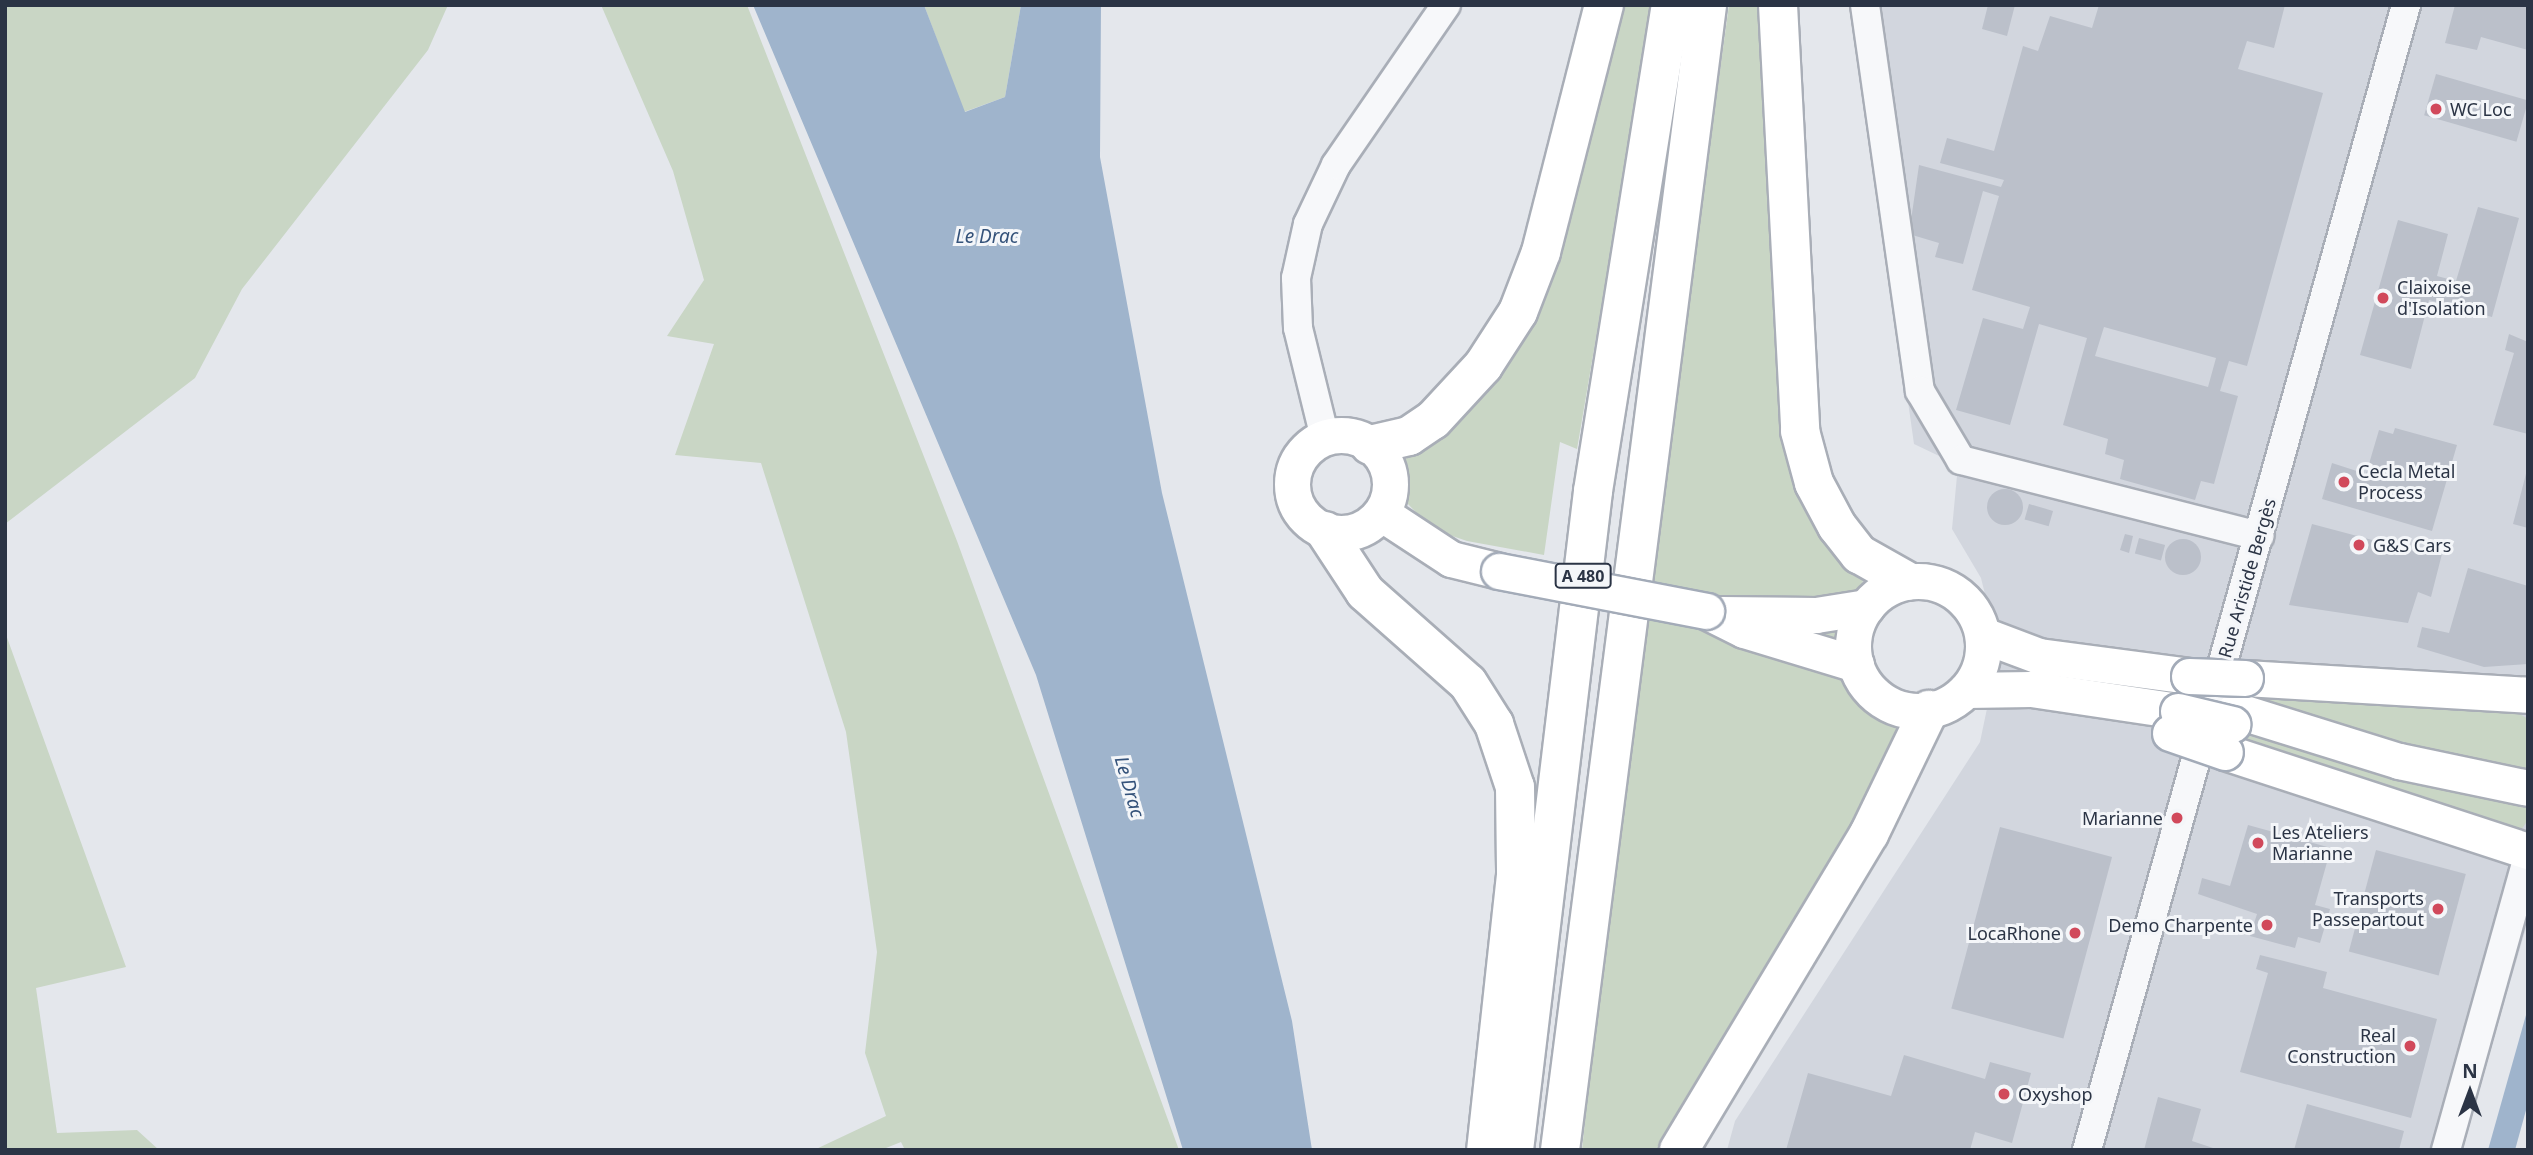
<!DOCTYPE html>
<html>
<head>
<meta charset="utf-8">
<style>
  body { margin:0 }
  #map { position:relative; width:2533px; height:1155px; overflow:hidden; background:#e4e7ec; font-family:"Noto Sans",sans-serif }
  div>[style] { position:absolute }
  .built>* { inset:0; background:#d2d6de }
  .green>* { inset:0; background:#c9d6c5 }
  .water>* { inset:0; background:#9fb4cc }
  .building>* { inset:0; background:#bbc0ca; transform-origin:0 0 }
  .round { border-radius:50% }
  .roads { filter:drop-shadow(2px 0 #a9aeb7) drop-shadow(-2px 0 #a9aeb7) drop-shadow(0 2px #a9aeb7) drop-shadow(0 -2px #a9aeb7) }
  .minor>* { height:28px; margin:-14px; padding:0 14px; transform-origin:14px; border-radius:14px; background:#f7f8fa }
  .major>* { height:35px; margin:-17.5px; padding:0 17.5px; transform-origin:17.5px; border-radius:17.5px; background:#fff }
  .major>.ring { margin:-17.5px; padding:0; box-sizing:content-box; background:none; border:35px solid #fff; border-radius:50% }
  .highway>* { height:38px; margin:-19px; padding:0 19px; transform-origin:19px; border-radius:19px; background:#fff }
  .bridges { filter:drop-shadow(2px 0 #a3abb8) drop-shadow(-2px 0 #a3abb8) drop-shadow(0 2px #a3abb8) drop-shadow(0 -2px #a3abb8) }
  .major-bridge>* { height:35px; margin:-17.5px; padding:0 17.5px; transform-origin:17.5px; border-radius:17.5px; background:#fff }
  .dots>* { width:19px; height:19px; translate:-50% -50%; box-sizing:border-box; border:4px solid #f4f6f9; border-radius:50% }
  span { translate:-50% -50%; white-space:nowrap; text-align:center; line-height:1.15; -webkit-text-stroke:6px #f4f6f9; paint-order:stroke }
  .shield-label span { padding:2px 5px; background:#f4f6f9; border:2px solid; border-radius:5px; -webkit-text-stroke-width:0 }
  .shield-label { font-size:16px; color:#2b3445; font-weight:700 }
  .poi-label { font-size:18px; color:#2b3445 }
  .left { translate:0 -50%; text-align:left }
  .right { translate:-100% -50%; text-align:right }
  .street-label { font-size:18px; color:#2b3445 }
  .water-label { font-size:19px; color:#34527a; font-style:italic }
  .frame { position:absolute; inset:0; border:7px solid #2b3445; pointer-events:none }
  .north { position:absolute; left:2435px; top:1057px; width:70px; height:70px; -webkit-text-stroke:5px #f4f6f9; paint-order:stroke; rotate:0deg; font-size:19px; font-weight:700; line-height:28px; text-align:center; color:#2b3445 }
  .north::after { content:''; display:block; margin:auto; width:24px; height:32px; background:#2b3445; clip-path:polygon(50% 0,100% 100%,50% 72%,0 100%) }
</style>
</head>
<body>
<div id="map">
  <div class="built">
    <i style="clip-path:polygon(1852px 5px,2528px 5px,2528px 921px,2461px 1150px,1727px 1150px,1735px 1121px,1980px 742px,1999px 651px,1981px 578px,1952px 529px,1958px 465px,1914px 444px)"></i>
  </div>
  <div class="green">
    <i style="clip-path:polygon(5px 5px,448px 5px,428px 50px,242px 289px,195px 378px,5px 524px)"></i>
    <i style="clip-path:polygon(601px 5px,747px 5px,957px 541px,1179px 1150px,905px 1150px,901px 1142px,881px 1150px,814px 1150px,886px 1116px,865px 1053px,877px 952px,846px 732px,761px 463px,675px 455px,714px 344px,667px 336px,704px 280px,673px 171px)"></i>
    <i style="clip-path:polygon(924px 5px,1021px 5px,1005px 97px,964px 112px)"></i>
    <i style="clip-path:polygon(1614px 5px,1653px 5px,1577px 449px,1560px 442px,1544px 555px,1467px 541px,1432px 529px,1407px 503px,1404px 461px,1461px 403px,1523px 322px)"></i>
    <i style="clip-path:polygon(1729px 5px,1771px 5px,1781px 353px,1836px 547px,1863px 581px,1836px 675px,1867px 709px,1907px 727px,1859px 825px,1664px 1150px,1582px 1150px,1615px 831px)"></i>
    <i style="clip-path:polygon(5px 632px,126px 967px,36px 988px,57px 1133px,137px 1130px,159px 1150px,5px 1150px)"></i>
    <i style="clip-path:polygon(2227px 686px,2510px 708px,2528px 719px,2528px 772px,2478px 767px,2230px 700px)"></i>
    <i style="clip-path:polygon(2228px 731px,2528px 803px,2528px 820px,2521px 830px,2475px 829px,2224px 744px)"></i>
  </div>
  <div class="water">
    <i style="clip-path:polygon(753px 5px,924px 5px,965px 112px,1005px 97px,1021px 5px,1101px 5px,1100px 157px,1162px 493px,1292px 1021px,1312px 1150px,1183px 1150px,1036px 675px)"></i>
    <i style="clip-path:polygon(2528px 1008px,2528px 1103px,2515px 1150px,2488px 1150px)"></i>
  </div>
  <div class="building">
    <i style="clip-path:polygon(1988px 5px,2015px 5px,2007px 36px,1982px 29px)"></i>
    <i style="clip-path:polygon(evenodd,2099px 5px,2285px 5px,2274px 48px,2247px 41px,2238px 69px,2323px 93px,2247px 366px,2229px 361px,2220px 391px,2238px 396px,2214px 484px,2201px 481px,2195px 500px,2120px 479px,2124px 460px,2105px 454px,2108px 439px,2063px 425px,2087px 338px,2039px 324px,2010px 425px,1956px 410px,1983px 318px,2023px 329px,2030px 307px,1972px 290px,1999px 196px,1983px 191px,1963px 264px,1935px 257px,1939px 243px,1909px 234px,1919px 165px,2001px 187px,2004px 180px,1940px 163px,1947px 138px,1994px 151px,2023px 46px,2038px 51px,2050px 16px,2092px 28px,2099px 5px,2104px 327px,2216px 358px,2208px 387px,2095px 356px,2104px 327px)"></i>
    <i style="clip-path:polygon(2455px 5px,2528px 5px,2528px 50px,2481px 37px,2477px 50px,2445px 43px)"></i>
    <i style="left:2436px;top:74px;width:96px;height:43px;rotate:16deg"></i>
    <i style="clip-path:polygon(2478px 207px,2519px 218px,2492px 317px,2429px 300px,2411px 369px,2360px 355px,2398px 220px,2448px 234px,2437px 276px,2456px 281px)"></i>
    <i style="clip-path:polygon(2509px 334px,2528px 342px,2528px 434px,2493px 425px,2514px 353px,2505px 350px)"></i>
    <i style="clip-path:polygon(2395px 428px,2457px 445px,2432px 531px,2322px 499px,2332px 463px,2366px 474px,2379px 430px,2393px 434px)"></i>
    <i style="clip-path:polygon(2527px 470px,2528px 470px,2528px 528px,2513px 524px)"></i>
    <i class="round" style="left:1987px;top:489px;width:36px;height:36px"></i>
    <i style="left:2029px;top:504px;width:25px;height:16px;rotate:16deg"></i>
    <i style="clip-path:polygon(2312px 524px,2425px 554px,2429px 541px,2444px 546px,2431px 597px,2418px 592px,2408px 623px,2289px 605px)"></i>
    <i style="clip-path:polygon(2125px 534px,2133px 536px,2129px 553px,2120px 550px)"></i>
    <i style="left:2139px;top:538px;width:27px;height:16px;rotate:15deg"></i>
    <i class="round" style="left:2165px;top:539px;width:36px;height:36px"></i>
    <i style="clip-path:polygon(2468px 568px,2528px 586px,2528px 664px,2484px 667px,2417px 647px,2422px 627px,2449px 633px)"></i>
    <i style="clip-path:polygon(2248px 825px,2331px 848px,2315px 905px,2330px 909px,2320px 943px,2298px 937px,2295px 948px,2250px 936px,2257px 914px,2198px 894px,2202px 878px,2230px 886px)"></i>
    <i style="left:2000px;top:827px;width:116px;height:188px;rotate:15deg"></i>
    <i style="left:2376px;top:850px;width:93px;height:105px;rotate:15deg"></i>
    <i style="clip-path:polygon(2260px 955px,2327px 972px,2323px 988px,2437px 1019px,2411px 1118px,2240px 1072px,2268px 973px,2256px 969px)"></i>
    <i style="clip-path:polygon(1904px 1055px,1985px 1079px,1990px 1062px,2031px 1073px,2012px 1143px,1975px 1132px,1970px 1150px,1786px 1150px,1808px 1073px,1891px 1096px)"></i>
    <i style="clip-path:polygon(2158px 1097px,2201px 1109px,2192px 1141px,2219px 1150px,2144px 1150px)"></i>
    <i style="clip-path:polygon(2307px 1104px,2404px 1131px,2399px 1150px,2294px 1150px)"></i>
  </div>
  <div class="roads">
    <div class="minor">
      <i style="left:1865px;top:5px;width:390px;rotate:81.9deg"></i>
      <i style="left:1920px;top:391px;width:80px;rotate:59.3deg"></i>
      <i style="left:1961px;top:460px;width:308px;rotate:14.3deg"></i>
      <i style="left:1325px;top:438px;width:113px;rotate:-103.8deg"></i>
      <i style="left:1298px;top:328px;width:50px;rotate:-92.3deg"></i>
      <i style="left:1296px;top:278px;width:55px;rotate:-77.5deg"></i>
      <i style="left:1308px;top:224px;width:65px;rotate:-64.6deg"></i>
      <i style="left:1336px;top:165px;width:194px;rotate:-55.5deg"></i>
      <i style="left:2087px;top:1150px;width:1189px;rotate:-74.43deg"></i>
      <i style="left:2446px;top:1150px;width:305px;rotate:-74.4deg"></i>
    </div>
    <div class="major">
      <i class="ring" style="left:1292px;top:435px;width:63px;height:63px"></i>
      <i style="left:1381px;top:513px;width:84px;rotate:33.3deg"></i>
      <i style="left:1451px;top:559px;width:49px;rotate:14deg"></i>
      <i class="ring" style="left:1853px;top:581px;width:95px;height:95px"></i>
      <i style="left:1706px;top:611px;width:42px;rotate:26.6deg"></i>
      <i style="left:1744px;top:630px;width:117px;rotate:16.9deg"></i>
      <i style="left:1721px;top:614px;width:95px;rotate:0.6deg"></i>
      <i style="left:1816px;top:615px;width:51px;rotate:-9.1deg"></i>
      <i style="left:1983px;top:635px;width:60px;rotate:20.6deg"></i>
      <i style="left:2039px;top:656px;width:151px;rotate:7.6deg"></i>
      <i style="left:2245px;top:678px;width:284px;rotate:3.4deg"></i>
      <i style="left:1966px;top:690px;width:65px;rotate:-0.9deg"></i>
      <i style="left:2031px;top:689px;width:149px;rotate:8.5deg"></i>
      <i style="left:2235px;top:710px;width:172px;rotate:17.3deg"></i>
      <i style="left:2399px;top:761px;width:132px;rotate:11.8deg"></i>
      <i style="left:2225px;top:752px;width:319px;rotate:18.1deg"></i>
    </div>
    <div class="highway">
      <i style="left:1778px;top:5px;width:427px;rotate:87deg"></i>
      <i style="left:1800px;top:431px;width:54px;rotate:74.9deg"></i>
      <i style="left:1814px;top:483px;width:49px;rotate:61.9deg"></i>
      <i style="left:1837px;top:526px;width:36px;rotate:52deg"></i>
      <i style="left:1859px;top:554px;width:55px;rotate:29.4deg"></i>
      <i style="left:1370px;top:445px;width:40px;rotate:-13deg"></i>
      <i style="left:1409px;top:436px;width:29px;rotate:-34deg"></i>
      <i style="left:1433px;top:420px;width:74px;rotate:-47.2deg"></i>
      <i style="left:1483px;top:366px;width:64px;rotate:-57.1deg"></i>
      <i style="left:1518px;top:312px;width:64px;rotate:-69deg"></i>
      <i style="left:1541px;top:252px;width:255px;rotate:-75.7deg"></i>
      <i style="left:1325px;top:531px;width:73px;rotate:56.7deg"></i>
      <i style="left:1365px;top:592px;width:137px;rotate:41.5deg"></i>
      <i style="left:1468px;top:683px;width:49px;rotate:57.6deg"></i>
      <i style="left:1494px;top:724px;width:66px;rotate:71.6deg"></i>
      <i style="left:1515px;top:787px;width:88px;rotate:89.3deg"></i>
      <i style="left:1516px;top:875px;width:277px;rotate:96.2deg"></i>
      <i style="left:1514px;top:1150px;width:664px;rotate:-83.16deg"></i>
      <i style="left:1593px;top:491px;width:492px;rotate:-80.9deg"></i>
      <i style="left:1560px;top:1150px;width:1154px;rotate:-82.68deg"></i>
      <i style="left:1679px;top:1150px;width:369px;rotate:-59deg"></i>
      <i style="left:1869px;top:834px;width:138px;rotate:-64.2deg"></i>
    </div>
  </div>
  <div class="bridges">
    <div class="major-bridge">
      <i style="left:1499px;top:571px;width:211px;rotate:10.9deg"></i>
      <i style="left:2189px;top:676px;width:56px;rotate:2deg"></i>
      <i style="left:2178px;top:711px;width:56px;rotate:13.5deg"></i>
      <i style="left:2170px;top:733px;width:58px;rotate:19.1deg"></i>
    </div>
  </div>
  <div class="dots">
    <i style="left:2436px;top:109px;background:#d1495b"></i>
    <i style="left:2383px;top:298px;background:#d1495b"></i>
    <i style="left:2344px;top:482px;background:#d1495b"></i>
    <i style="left:2359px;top:545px;background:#d1495b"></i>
    <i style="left:2177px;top:818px;background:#d1495b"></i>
    <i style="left:2258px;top:843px;background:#d1495b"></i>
    <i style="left:2438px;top:909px;background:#d1495b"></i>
    <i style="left:2267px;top:925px;background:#d1495b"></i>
    <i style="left:2075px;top:933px;background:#d1495b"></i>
    <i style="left:2410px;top:1046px;background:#d1495b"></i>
    <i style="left:2004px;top:1094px;background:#d1495b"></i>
  </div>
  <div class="shield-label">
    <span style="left:1583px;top:576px">A 480</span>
  </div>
  <div class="poi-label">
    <span class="left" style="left:2450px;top:109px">WC Loc</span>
    <span class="left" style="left:2397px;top:298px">Claixoise<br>d'Isolation</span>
    <span class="left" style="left:2358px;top:482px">Cecla Metal<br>Process</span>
    <span class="left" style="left:2373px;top:545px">G&amp;S Cars</span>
    <span class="right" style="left:2163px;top:818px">Marianne</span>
    <span class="left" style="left:2272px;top:843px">Les Ateliers<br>Marianne</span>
    <span class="right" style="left:2424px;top:909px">Transports<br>Passepartout</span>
    <span class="right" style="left:2253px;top:925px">Demo Charpente</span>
    <span class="right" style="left:2061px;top:933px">LocaRhone</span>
    <span class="right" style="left:2396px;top:1046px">Real<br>Construction</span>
    <span class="left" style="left:2018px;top:1094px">Oxyshop</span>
  </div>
  <div class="street-label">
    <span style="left:2247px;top:578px;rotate:-74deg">Rue Aristide Bergès</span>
  </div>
  <div class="water-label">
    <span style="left:987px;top:237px">Le Drac</span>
    <span style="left:1129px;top:787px;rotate:74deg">Le Drac</span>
  </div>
  <div class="frame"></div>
  <div class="north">N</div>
</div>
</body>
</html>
